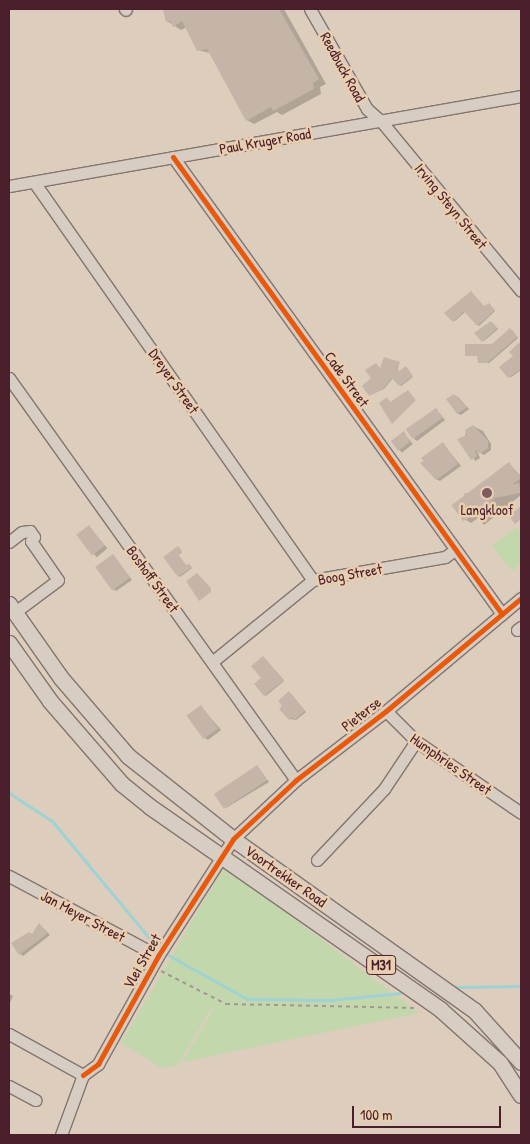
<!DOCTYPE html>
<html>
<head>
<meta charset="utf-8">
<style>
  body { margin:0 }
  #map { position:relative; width:530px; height:1144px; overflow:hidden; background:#dccdbd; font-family:"Patrick Hand",sans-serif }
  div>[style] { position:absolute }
  .green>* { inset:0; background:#c3d7ac }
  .shadow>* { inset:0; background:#0003; transform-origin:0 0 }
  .stream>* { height:3px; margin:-1.5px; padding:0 1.5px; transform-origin:1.5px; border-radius:1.5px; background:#9ed2d4 }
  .building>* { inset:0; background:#c5b5a9; transform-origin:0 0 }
  .path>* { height:2px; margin-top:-1px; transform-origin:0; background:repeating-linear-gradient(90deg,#a49792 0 4px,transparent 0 8px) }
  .roads { filter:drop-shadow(1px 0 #847570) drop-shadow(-1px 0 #847570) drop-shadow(0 1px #847570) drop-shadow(0 -1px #847570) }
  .minor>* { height:11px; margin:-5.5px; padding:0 5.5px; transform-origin:5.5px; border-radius:5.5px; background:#d7cdc2 }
  .major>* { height:15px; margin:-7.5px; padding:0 7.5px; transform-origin:7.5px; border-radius:7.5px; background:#d7cdc2 }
  .cycleway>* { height:5px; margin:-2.5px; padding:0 2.5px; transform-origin:2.5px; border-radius:2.5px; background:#e8590c }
  .dots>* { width:14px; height:14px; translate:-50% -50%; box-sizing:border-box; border:2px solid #e9ceb0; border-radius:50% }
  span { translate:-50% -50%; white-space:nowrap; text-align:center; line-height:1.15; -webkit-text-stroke:5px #e9ceb0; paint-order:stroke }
  .shield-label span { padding:1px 4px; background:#e9ceb0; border:1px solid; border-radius:4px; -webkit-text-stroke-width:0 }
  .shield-label { font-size:14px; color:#4a1f2b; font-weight:700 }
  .street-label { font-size:15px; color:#4a1f2b }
  .poi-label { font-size:15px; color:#4a1f2b }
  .frame { position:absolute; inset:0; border:10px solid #4a1f2b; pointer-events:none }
  .scale { position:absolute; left:352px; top:1106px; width:149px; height:22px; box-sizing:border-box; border:2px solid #4a1f2b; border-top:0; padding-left:6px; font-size:15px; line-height:18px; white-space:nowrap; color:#4a1f2b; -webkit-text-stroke:4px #e9ceb0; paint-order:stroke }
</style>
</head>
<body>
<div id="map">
  <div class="green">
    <i style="clip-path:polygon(517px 527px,521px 532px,521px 563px,512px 571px,492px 546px)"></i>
    <i style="clip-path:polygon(224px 866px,419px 1013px,182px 1062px,213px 1010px,204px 1004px,211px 1009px,178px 1065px,162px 1068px,121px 1043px)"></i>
  </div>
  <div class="shadow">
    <i style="clip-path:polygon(163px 9px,284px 9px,326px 84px,320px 87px,321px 94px,282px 115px,277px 112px,254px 124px,247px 120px,210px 53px,198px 50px,187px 27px,181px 30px,167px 21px)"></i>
    <i style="clip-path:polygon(490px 305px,495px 311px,479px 326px,466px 311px,455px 321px,446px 313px)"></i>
    <i style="clip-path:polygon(492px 323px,498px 329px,484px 341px,482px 341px)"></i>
    <i style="clip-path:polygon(512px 330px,518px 338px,489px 363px,481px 363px,479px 356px,466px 356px,493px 345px)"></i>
    <i style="clip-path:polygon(521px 343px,521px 370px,510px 378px,515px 356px)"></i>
    <i style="clip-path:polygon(399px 363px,397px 374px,407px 369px,413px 377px,401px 386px,393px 378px,384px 389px,370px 395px,376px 364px,381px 369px)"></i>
    <i style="clip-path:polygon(454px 395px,458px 397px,469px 409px,461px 415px,457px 413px)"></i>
    <i style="clip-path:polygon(436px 409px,445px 420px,417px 441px,414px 439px)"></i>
    <i style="clip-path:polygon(473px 426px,483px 431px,491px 444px,491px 450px,484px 455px,477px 451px,480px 458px,475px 461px,465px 437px,466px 431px)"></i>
    <i style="left:404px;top:433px;width:14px;height:14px;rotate:51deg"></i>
    <i style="clip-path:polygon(443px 444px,461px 466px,440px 481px,436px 479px)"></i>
    <i style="clip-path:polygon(509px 464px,521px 476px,521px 495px,484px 525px,478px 518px,471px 523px,466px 520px)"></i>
    <i style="left:89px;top:527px;width:28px;height:14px;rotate:49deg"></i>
    <i style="clip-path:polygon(179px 548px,182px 552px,178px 555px,187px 567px,192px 568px,180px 577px,165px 557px)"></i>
    <i style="clip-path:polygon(113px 555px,132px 580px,116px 591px,113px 589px)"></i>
    <i style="clip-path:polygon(265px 659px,284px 681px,266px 696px,256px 685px,263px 678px)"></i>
    <i style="clip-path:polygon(291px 694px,306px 712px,296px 720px,290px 719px)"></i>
    <i style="clip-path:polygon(201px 707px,221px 730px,208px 740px,205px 738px)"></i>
    <i style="clip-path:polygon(257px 766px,269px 782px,226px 808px,223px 806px)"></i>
    <i style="clip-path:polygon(40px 925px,50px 935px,23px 956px,20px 954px)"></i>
    <i style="clip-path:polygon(9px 994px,13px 996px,9px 1005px)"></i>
  </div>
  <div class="stream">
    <i style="left:9px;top:793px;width:51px;rotate:33.1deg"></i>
    <i style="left:52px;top:821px;width:161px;rotate:50.3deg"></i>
    <i style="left:168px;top:955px;width:90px;rotate:29.1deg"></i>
    <i style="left:247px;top:999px;width:84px;rotate:0.7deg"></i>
    <i style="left:331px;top:1000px;width:69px;rotate:-5.8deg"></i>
    <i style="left:455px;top:987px;width:66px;rotate:-0.9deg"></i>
  </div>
  <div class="building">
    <i style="clip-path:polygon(163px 9px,279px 9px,319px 79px,313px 83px,314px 89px,273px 111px,271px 107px,246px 121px,207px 49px,197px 51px,182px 21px,173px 27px,170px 21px,166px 22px)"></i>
    <i style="clip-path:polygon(471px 291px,484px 306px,489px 303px,495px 310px,477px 326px,464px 311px,453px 322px,444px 313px)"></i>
    <i style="clip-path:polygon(491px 321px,497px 328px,482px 342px,474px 333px)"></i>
    <i style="clip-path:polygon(510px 328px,517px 337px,487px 363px,478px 363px,477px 356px,465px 356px,465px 344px,492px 344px)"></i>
    <i style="clip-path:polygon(521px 341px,521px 369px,508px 378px,499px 367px,513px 356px,509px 352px)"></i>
    <i style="clip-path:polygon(384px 357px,400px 362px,396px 373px,406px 366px,413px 376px,399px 386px,392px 378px,383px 389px,369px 396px,362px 386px,371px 378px,365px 370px,376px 363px,380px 368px)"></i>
    <i style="clip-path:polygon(408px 390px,416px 400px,392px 424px,379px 403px,387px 397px,390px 402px)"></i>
    <i style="clip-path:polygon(454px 394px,467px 407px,457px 414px,446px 399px)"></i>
    <i style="left:436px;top:408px;width:12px;height:37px;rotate:55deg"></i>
    <i style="clip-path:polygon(473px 425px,488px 441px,488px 448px,479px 454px,478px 450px,475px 451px,477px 456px,471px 460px,457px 439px,467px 435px,465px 430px)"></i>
    <i style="clip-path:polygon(404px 431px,410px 442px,398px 451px,391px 441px)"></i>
    <i style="clip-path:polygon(443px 442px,458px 464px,436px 480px,420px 463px,424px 461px,421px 458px)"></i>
    <i style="left:509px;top:462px;width:20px;height:72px;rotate:53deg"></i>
    <i style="left:519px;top:483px;width:10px;height:56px;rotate:79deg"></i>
    <i style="clip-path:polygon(521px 506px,521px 519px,515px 524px,509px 516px)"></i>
    <i style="left:89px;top:525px;width:26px;height:16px;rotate:53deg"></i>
    <i style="clip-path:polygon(178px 546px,182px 551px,178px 554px,186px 565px,189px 564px,192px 567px,178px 577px,163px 557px)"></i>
    <i style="left:113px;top:554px;width:29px;height:22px;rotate:54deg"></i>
    <i style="clip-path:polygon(197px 573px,211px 588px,211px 592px,199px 601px,186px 581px)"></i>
    <i style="clip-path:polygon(263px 656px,284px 680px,264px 696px,254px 684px,261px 678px,251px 666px)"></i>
    <i style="clip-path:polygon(289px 691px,305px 711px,294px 720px,292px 717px,289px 720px,279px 709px,282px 706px,278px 701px)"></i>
    <i style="left:201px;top:705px;width:29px;height:18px;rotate:54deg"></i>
    <i style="left:257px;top:765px;width:18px;height:52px;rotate:56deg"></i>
    <i style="clip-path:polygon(39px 923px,48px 933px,19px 955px,11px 943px,29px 932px,32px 934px)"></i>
  </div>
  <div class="path">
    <i style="left:161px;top:971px;width:73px;rotate:26.9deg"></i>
    <i style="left:226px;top:1004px;width:190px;rotate:1.2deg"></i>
  </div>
  <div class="roads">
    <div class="minor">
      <i style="left:125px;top:9px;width:1px;rotate:45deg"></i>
      <i style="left:310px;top:9px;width:115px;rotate:60.3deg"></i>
      <i style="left:367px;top:109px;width:18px;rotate:41deg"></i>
      <i style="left:381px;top:121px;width:220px;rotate:50.5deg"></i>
      <i style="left:173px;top:157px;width:563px;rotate:54.25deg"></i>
      <i style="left:34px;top:182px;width:486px;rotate:55deg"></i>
      <i style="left:9px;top:186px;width:520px;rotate:-9.97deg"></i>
      <i style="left:9px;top:378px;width:494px;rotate:54.5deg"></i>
      <i style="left:9px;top:542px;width:16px;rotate:-38deg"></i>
      <i style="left:22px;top:532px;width:8px;rotate:-7deg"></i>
      <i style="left:30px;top:531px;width:7px;rotate:56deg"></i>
      <i style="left:34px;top:537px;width:5px;rotate:127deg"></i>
      <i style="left:31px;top:541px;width:47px;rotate:55.3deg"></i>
      <i style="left:58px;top:580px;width:54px;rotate:143.3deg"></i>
      <i style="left:517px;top:630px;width:5px;rotate:-37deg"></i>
      <i style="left:212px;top:662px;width:130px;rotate:-39.1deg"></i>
      <i style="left:313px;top:580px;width:134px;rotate:-9.9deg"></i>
      <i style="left:445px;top:557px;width:12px;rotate:-35deg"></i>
      <i style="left:386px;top:711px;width:42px;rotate:45deg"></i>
      <i style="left:416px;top:741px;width:127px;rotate:34.4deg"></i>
      <i style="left:317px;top:860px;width:98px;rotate:-46.7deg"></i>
      <i style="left:384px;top:789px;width:58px;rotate:-56.3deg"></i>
      <i style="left:9px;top:876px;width:169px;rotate:28.2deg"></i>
      <i style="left:9px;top:1034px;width:85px;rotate:29deg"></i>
      <i style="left:83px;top:1075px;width:19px;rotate:-36deg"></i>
      <i style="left:98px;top:1064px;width:124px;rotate:-60.9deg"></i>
      <i style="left:158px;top:956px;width:139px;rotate:-57.3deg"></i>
      <i style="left:233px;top:839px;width:86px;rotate:-43.1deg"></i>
      <i style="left:296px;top:780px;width:113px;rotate:-37.5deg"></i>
      <i style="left:386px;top:711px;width:176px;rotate:-39.9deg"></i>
      <i style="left:9px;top:1086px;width:30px;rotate:28deg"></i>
      <i style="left:61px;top:1135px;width:64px;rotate:-69.9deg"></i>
    </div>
    <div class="major">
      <i style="left:9px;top:604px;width:90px;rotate:54.9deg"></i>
      <i style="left:61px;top:678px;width:103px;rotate:49.3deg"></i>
      <i style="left:128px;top:756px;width:134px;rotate:38.3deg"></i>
      <i style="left:233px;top:839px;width:296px;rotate:35.4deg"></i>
      <i style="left:474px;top:1010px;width:70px;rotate:47.9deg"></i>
      <i style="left:9px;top:643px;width:71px;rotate:54.7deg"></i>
      <i style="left:50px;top:701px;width:110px;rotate:49.1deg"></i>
      <i style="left:122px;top:784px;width:35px;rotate:39deg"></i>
      <i style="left:149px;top:806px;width:356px;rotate:34.9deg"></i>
      <i style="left:441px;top:1010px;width:79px;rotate:41.9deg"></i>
      <i style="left:500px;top:1063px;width:38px;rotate:57deg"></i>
    </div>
  </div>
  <div class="cycleway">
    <i style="left:173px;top:157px;width:563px;rotate:54.25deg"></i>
    <i style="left:83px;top:1075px;width:19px;rotate:-36deg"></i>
    <i style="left:98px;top:1064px;width:124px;rotate:-60.9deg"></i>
    <i style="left:158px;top:956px;width:139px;rotate:-57.3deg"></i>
    <i style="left:233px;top:839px;width:86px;rotate:-43.1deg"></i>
    <i style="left:296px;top:780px;width:113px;rotate:-37.5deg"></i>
    <i style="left:386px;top:711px;width:176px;rotate:-39.9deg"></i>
  </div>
  <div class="dots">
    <i style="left:487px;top:493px;background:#7d5c5e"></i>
  </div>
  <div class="shield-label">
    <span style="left:381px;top:965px">M31</span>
  </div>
  <div class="street-label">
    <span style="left:343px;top:67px;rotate:61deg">Reedbuck Road</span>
    <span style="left:265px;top:141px;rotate:-10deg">Paul Kruger Road</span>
    <span style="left:451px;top:206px;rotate:51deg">Irving Steyn Street</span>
    <span style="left:347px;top:379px;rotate:54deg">Cade Street</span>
    <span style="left:174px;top:381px;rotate:55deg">Dreyer Street</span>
    <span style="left:350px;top:574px;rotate:-10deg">Boog Street</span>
    <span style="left:153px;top:579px;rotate:54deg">Boshoff Street</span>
    <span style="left:361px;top:714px;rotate:-38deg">Pieterse</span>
    <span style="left:451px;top:764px;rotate:35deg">Humphries Street</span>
    <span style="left:286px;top:876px;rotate:35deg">Voortrekker Road</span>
    <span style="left:83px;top:916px;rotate:28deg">Jan Meyer Street</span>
    <span style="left:142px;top:961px;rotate:-60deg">Vlei Street</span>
  </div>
  <div class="poi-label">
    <span style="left:487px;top:510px">Langkloof</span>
  </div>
  <div class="frame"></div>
  <div class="scale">100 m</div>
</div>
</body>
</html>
